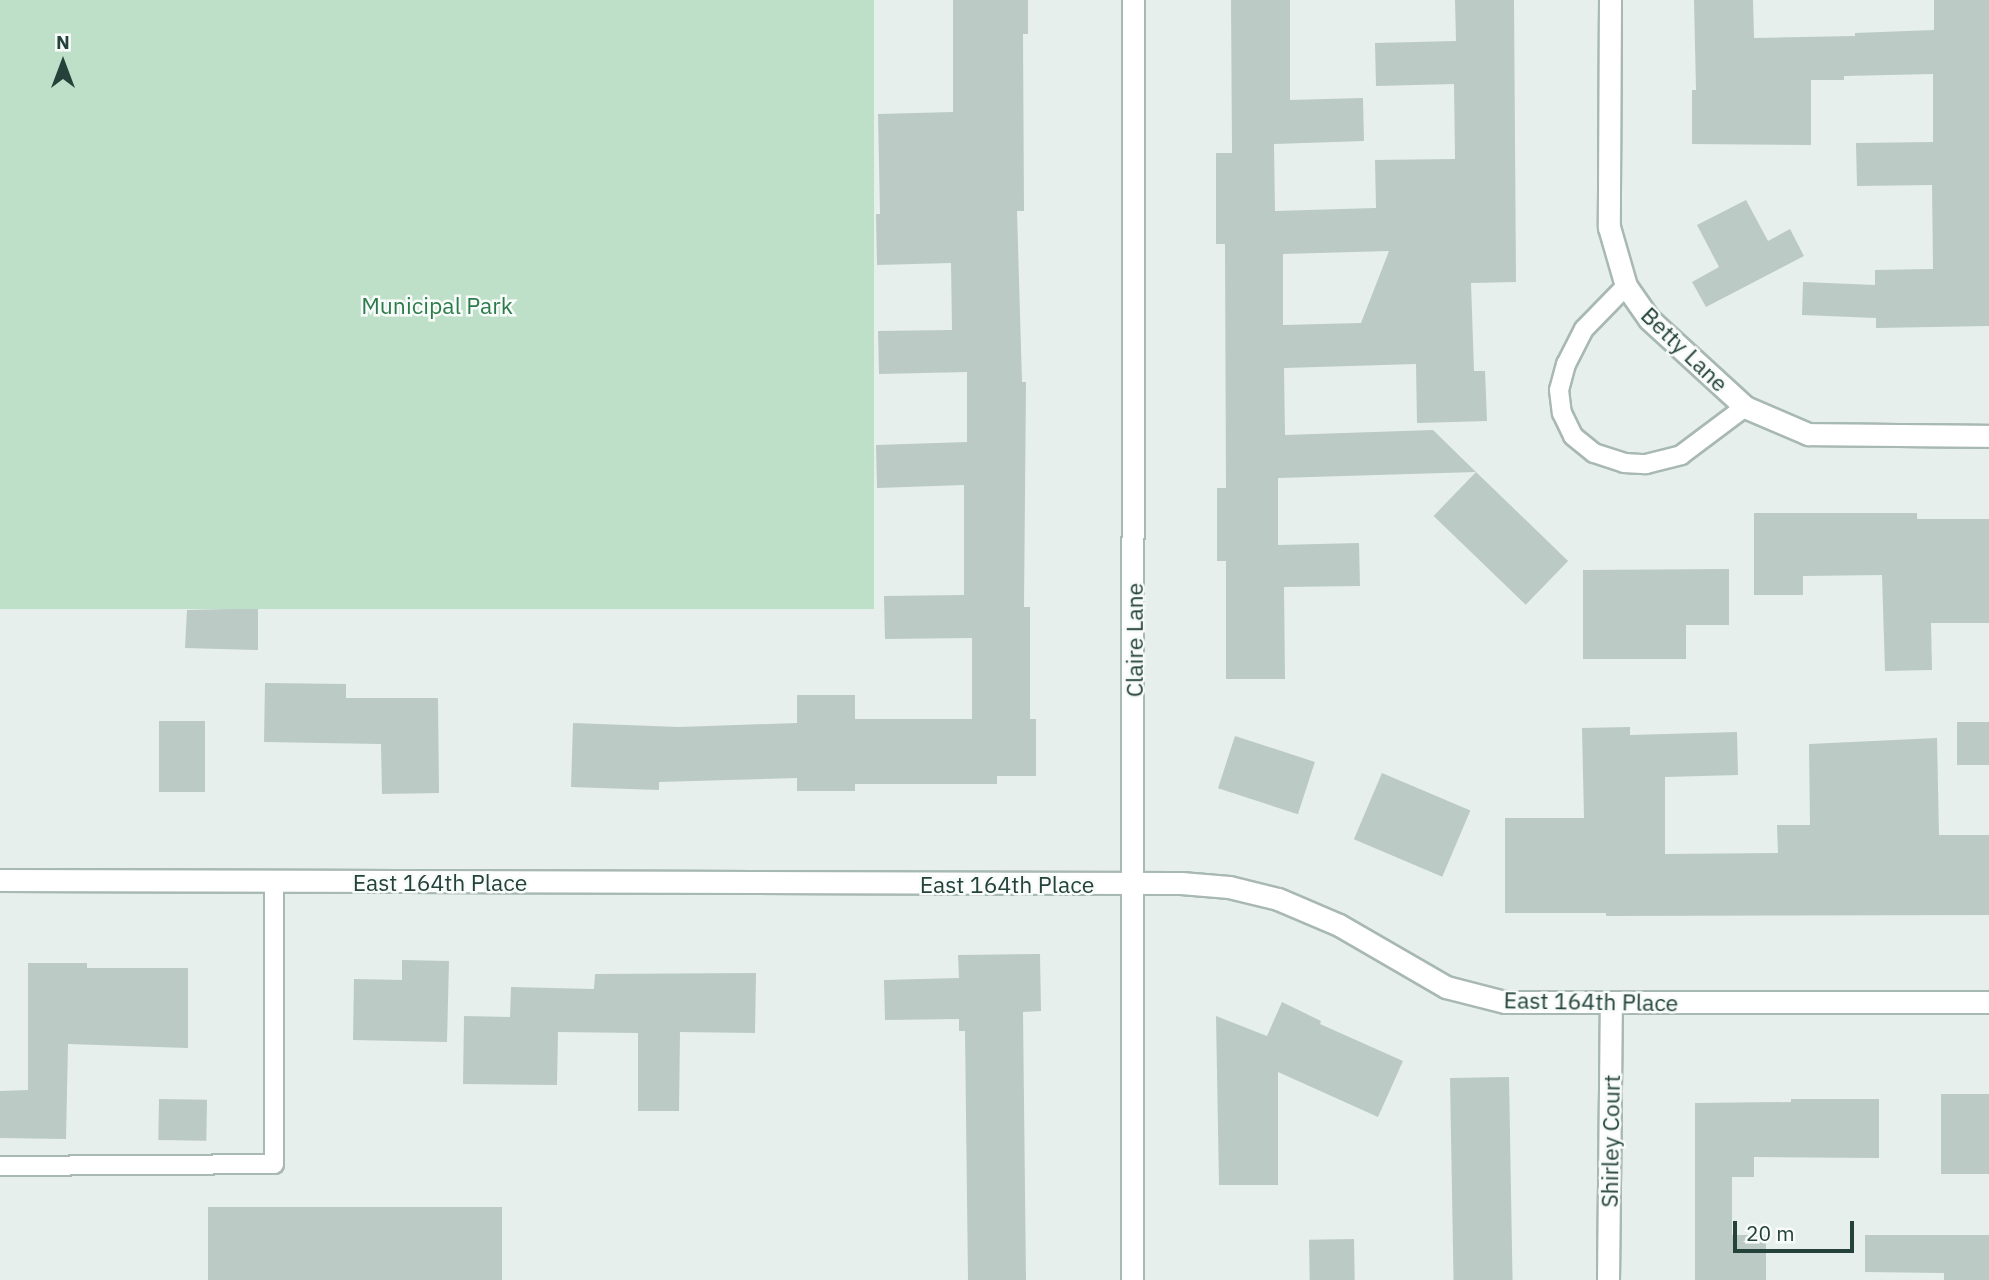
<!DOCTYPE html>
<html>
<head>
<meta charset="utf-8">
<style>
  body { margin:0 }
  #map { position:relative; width:1989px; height:1280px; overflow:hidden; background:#e6efeb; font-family:"IBM Plex Sans",sans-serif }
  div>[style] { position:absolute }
  .green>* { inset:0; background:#bfe0c8; transform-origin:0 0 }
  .building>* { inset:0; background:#bbcac4; transform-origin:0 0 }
  .roads { filter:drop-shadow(2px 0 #a8b8b2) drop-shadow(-2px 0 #a8b8b2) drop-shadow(0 2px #a8b8b2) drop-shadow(0 -2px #a8b8b2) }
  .service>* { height:18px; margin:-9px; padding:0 9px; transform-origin:9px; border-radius:9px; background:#fff }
  .minor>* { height:21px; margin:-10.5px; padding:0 10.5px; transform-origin:10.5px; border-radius:10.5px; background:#fff }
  span { translate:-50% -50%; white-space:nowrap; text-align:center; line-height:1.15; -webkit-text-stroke:5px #f7fbf9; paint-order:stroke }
  .park-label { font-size:23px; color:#2d7a4b }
  .street-label { font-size:23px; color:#24423a }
  .north { position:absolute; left:28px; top:28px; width:70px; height:70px; -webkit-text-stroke:5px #f7fbf9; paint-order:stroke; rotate:0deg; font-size:19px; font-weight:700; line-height:28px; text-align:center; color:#24423a }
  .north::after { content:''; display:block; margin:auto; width:24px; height:32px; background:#24423a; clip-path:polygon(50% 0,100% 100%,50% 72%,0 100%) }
  .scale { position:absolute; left:1733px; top:1221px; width:121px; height:32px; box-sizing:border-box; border:4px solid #24423a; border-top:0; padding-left:9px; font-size:21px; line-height:24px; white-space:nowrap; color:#24423a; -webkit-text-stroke:5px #f7fbf9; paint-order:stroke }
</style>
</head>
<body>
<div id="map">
  <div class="green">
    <i style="left:0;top:0;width:874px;height:609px"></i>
  </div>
  <div class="building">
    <i style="clip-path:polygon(953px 0,1028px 0,1028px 34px,1023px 34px,1024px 211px,1017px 211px,1022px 382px,1026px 382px,1024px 607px,1030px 607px,1030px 719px,1036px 719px,1036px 776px,997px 776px,997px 784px,855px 784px,855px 791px,797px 791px,797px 778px,659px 782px,659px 790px,571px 787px,573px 723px,679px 727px,797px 723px,797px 695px,855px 695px,855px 719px,972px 719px,972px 638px,885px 639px,884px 596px,964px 595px,964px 485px,877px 488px,876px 445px,967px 442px,967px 372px,879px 374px,878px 331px,952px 330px,951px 263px,877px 265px,876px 214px,880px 214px,878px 114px,953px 112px)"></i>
    <i style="clip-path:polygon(evenodd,1231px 0,1290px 0,1290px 100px,1363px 98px,1364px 141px,1274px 144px,1275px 211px,1376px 208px,1375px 160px,1455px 159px,1454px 84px,1376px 86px,1375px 43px,1456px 41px,1455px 0,1514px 0,1516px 282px,1471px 283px,1474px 371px,1485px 371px,1487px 421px,1417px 423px,1416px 364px,1284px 368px,1285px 435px,1433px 430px,1476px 472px,1278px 478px,1278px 545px,1359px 543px,1360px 586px,1284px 587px,1285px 679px,1226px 679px,1226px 561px,1217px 561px,1217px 488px,1226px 488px,1225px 244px,1216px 244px,1216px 153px,1232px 153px,1231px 0,1389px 251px,1361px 323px,1283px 325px,1283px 254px,1389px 251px)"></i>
    <i style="clip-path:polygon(1694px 0,1753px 0,1754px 38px,1855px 36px,1855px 33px,1934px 30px,1934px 0,1989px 0,1989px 326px,1876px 328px,1876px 318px,1802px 315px,1803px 282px,1875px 285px,1875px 270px,1933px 269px,1932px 185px,1857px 186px,1856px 143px,1933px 142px,1933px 74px,1844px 76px,1844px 80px,1811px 80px,1811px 145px,1692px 144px,1692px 90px,1696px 90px)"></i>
    <i style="clip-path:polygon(1746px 200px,1768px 241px,1790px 229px,1804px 256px,1706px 307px,1692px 282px,1719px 267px,1697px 225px)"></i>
    <i style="left:1476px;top:472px;width:128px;height:61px;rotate:44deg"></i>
    <i style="clip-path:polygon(1754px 513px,1917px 513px,1917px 519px,1989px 519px,1989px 623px,1931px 623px,1932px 670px,1885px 671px,1882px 575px,1803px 576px,1803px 595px,1754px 595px)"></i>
    <i style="clip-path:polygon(1729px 569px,1729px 625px,1686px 625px,1686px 659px,1583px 659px,1583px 570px)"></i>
    <i style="clip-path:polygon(228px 609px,258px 609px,258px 650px,185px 648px,187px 610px)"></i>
    <i style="clip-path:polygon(265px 683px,346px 684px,346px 698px,438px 698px,439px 793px,382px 794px,381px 744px,264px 742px)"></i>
    <i style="left:159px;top:721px;width:46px;height:71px"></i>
    <i style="left:1989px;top:722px;width:43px;height:32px;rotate:90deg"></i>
    <i style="clip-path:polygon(1630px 727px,1630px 735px,1737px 732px,1738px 775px,1665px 777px,1665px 854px,1778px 853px,1777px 825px,1810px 825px,1809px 744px,1937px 738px,1939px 835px,1989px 835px,1989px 915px,1606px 916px,1606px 913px,1505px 913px,1505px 818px,1584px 818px,1582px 728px)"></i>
    <i style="left:1235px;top:736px;width:84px;height:55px;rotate:18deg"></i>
    <i style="left:1382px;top:773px;width:96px;height:72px;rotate:23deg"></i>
    <i style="clip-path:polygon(1040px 954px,1041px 1011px,1023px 1012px,1026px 1280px,968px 1280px,965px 1031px,959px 1031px,959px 1019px,885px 1020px,884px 980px,959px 978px,958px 955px)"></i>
    <i style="clip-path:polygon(402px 960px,449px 961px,447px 1042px,353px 1040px,354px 979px,402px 980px)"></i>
    <i style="clip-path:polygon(28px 963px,87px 963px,87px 968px,188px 968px,188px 1048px,68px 1044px,66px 1139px,0 1138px,0 1091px,28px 1090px)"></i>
    <i style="clip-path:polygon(756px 973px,755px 1033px,680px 1032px,679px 1111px,638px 1111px,638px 1033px,558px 1032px,557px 1085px,463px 1084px,464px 1016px,510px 1017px,511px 987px,594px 989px,595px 974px)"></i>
    <i style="clip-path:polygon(1282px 1002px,1321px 1021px,1320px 1024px,1403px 1061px,1378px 1117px,1278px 1072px,1278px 1185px,1219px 1185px,1216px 1016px,1267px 1036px)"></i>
    <i style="left:1509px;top:1077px;width:203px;height:59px;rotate:89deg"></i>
    <i style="left:1941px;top:1094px;width:48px;height:80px"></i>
    <i style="left:159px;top:1099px;width:48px;height:41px;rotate:1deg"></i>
    <i style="clip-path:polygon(1791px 1099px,1879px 1099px,1879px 1158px,1754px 1157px,1754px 1177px,1732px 1177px,1732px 1235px,1766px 1235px,1766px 1280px,1695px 1280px,1695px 1103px,1791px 1102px)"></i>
    <i style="left:208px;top:1207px;width:294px;height:73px"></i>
    <i style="clip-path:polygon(1865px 1235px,1989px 1235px,1989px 1280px,1944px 1280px,1944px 1273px,1865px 1272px)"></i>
    <i style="left:1354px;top:1239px;width:41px;height:45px;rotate:89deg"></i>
  </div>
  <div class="roads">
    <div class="service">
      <i style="left:1626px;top:286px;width:60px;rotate:134.3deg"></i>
      <i style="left:1584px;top:329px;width:39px;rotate:117deg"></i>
      <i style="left:1566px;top:364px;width:27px;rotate:105deg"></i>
      <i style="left:1559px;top:390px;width:23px;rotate:83deg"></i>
      <i style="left:1562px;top:413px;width:25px;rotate:64deg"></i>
      <i style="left:1573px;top:436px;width:27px;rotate:39deg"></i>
      <i style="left:1594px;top:453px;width:32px;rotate:18deg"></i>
      <i style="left:1624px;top:463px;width:22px;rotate:3deg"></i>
      <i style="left:1646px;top:464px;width:36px;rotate:-14deg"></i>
      <i style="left:1681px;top:455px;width:80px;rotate:-36.9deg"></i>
      <i style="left:0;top:1166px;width:274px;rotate:-0.4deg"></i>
      <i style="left:274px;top:1164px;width:283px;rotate:-90deg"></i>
    </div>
    <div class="minor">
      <i style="left:1610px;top:0;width:227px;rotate:90.3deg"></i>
      <i style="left:1609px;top:227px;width:61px;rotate:73.9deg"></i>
      <i style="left:1626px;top:286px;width:40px;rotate:55.1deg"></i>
      <i style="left:1649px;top:319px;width:130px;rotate:42.5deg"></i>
      <i style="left:1745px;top:407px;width:69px;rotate:23.2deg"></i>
      <i style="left:1808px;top:434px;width:181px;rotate:0.6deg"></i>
      <i style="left:0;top:880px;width:1181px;rotate:0.15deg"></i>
      <i style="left:1181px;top:883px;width:48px;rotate:4.8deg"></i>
      <i style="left:1229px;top:887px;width:50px;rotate:13.8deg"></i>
      <i style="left:1278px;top:899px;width:66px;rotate:23.1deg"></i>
      <i style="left:1339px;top:925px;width:124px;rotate:30.1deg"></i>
      <i style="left:1446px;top:987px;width:61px;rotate:14.3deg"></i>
      <i style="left:1505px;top:1002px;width:484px"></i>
      <i style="left:1132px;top:1280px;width:1280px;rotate:-89.96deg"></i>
      <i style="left:1608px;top:1280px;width:277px;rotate:-89.4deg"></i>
    </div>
  </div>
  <div class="park-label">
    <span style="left:437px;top:305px">Municipal Park</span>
  </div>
  <div class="street-label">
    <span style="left:1685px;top:349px;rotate:44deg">Betty Lane</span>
    <span style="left:1134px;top:640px;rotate:-90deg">Claire Lane</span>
    <span style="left:440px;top:882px">East 164th Place</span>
    <span style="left:1007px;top:884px">East 164th Place</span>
    <span style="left:1591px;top:1001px;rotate:1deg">East 164th Place</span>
    <span style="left:1610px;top:1141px;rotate:-89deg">Shirley Court</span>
  </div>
  <div class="north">N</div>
  <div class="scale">20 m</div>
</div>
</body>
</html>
